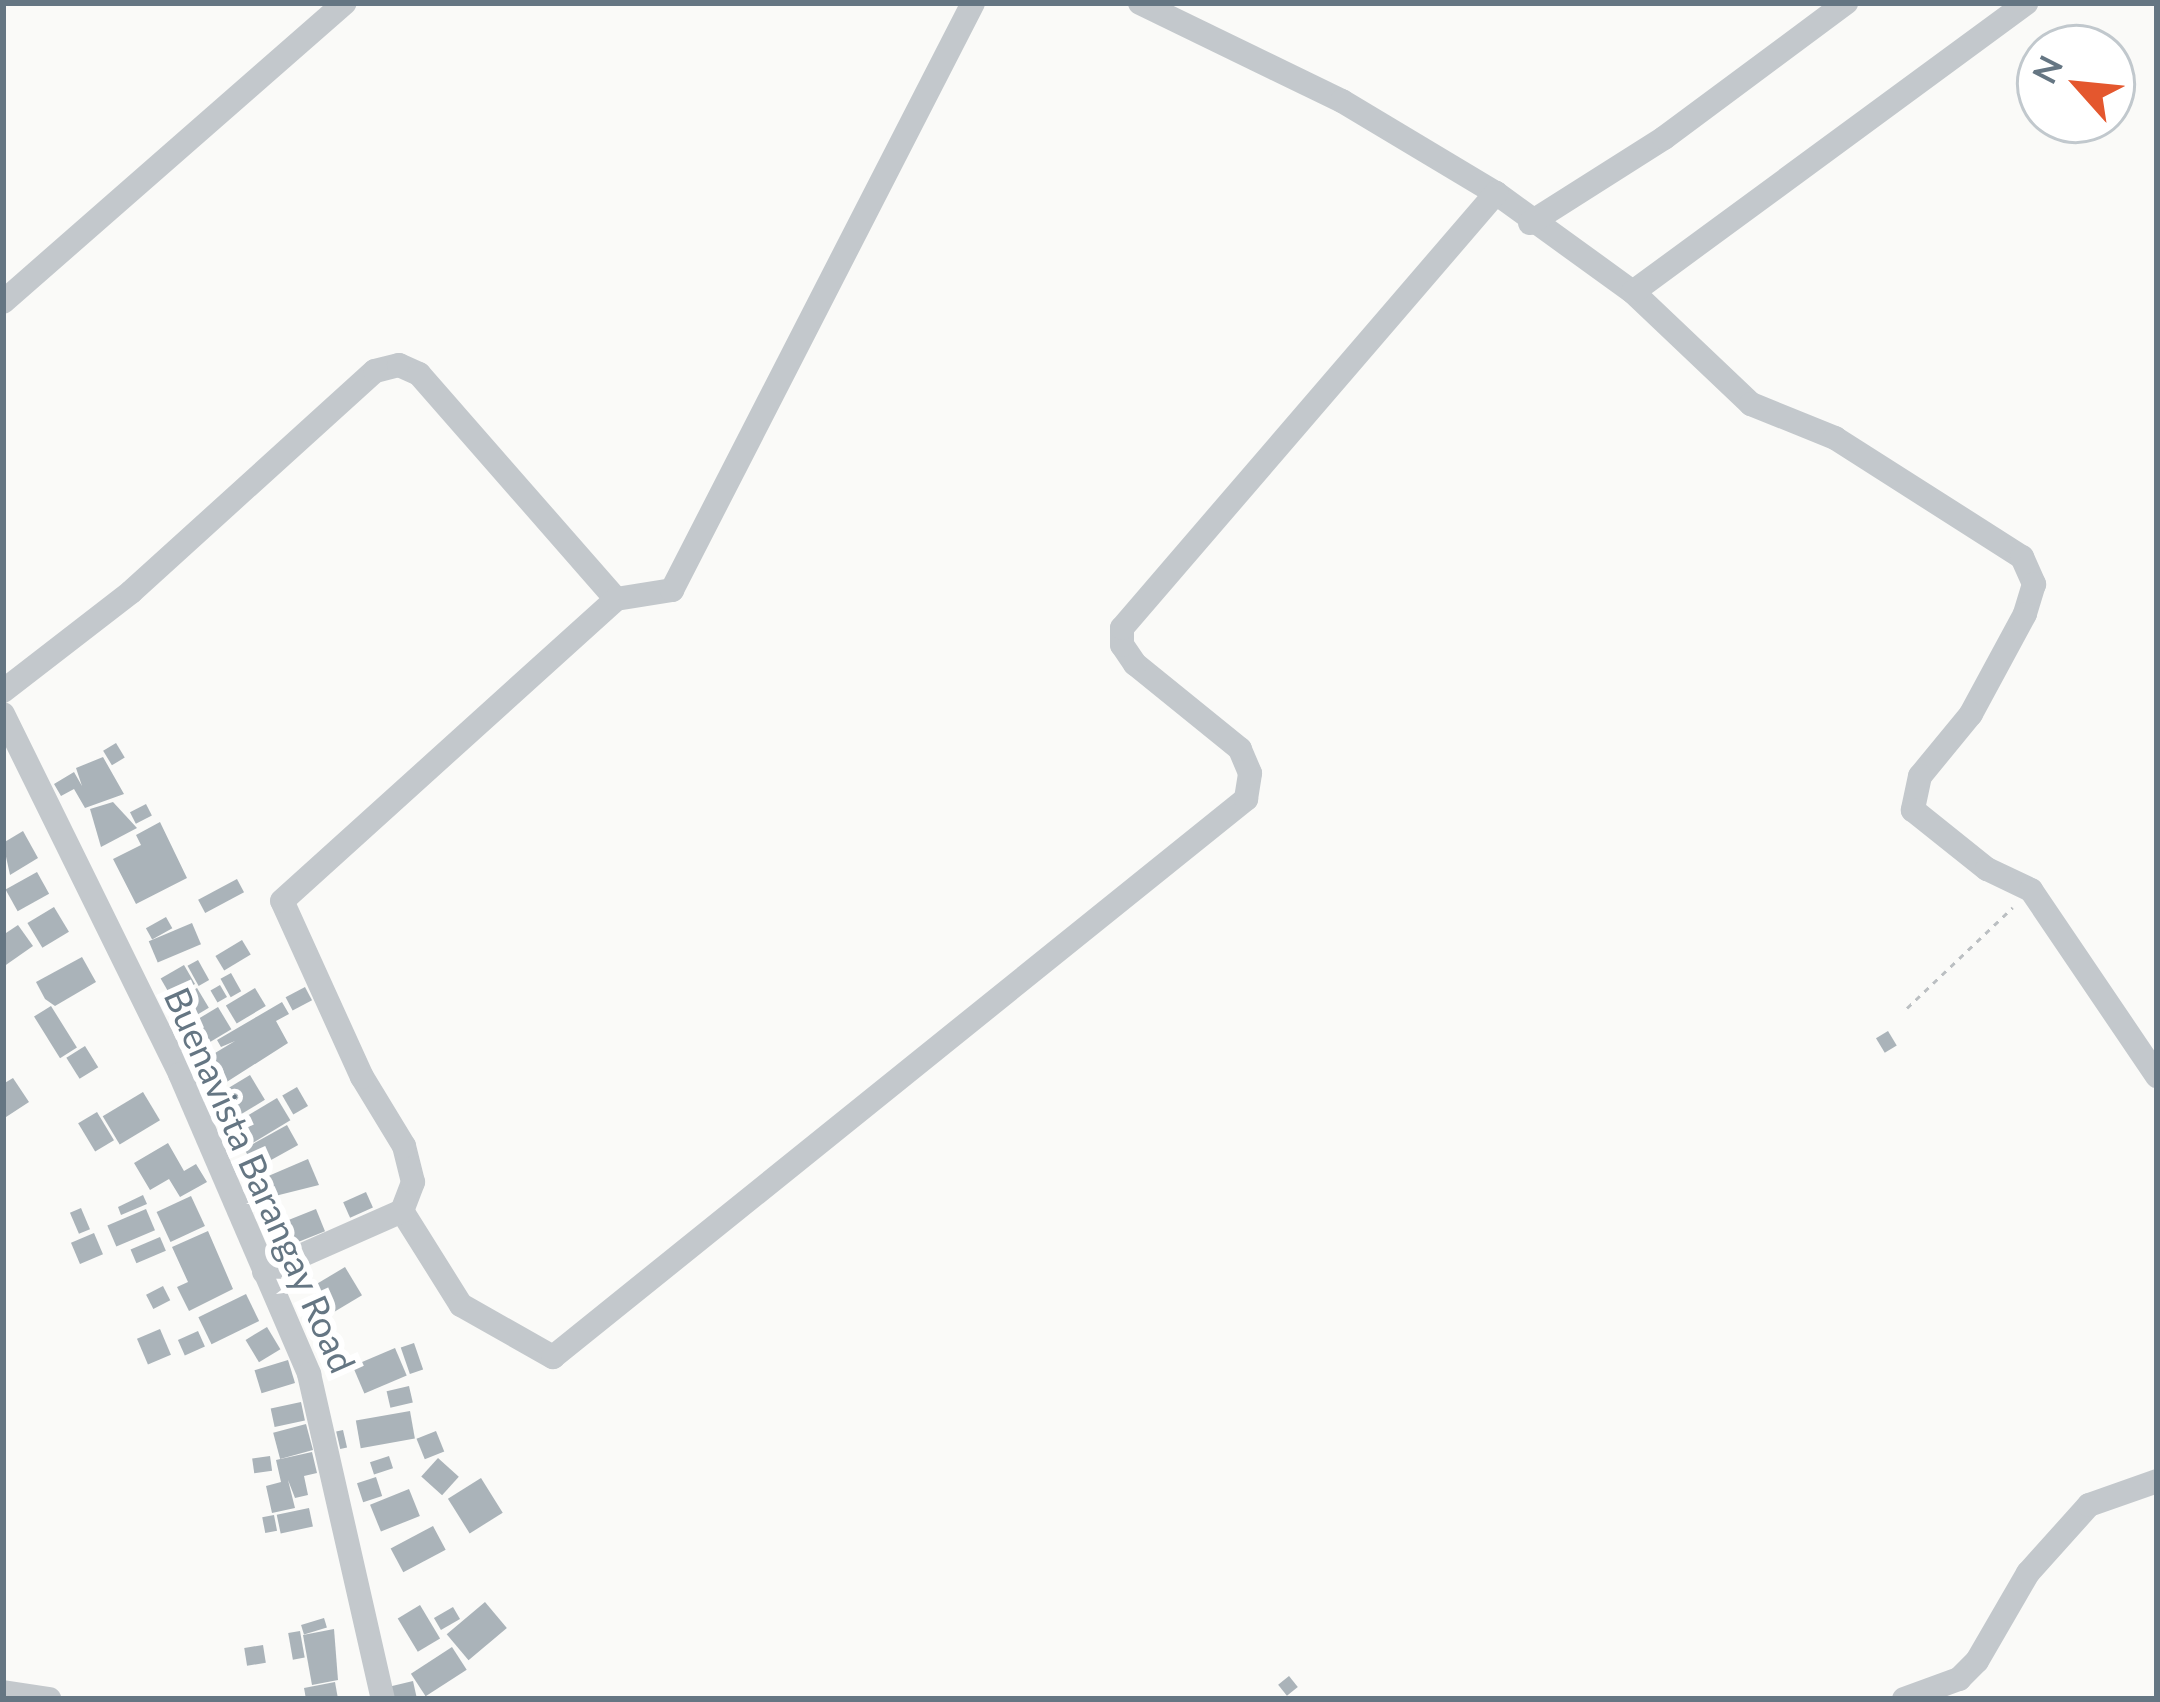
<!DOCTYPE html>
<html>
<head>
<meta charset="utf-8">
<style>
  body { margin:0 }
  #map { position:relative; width:2160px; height:1702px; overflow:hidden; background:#fafaf8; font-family:Lato,sans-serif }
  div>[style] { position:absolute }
  .building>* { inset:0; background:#aab3b9; transform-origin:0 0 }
  .path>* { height:3px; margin-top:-1.5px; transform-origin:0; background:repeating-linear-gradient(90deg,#bbbfc2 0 6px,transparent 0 12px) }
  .minor>* { height:24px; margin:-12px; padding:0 12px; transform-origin:12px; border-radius:12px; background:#c3c8cc }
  span { translate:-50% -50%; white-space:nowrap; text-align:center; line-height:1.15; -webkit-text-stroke:12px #fff; paint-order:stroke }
  .street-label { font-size:36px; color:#657683 }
  .frame { position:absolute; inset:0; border:6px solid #657683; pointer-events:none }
  .north { position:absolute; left:2016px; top:24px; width:120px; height:120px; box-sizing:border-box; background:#fff; border:3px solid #c1c8cd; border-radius:50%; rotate:297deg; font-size:33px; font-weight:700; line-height:48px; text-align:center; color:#657683 }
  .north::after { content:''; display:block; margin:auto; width:42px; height:54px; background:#e4572e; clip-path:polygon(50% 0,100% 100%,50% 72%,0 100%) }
</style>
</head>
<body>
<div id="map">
  <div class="building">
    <i style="left:116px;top:743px;width:17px;height:15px;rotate:59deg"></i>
    <i style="clip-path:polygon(103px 757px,124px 794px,85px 808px,74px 789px,61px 796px,54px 784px,74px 772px,82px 786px,76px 768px)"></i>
    <i style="clip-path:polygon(113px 802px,137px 828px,101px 847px,90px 809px)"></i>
    <i style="left:146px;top:804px;width:13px;height:18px;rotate:63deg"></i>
    <i style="clip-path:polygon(160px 822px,187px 878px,136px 904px,113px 859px,141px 845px,136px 835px)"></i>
    <i style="clip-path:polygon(23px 831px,38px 858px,10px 875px,3px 843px)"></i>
    <i style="left:37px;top:872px;width:25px;height:36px;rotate:61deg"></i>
    <i style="left:237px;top:879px;width:15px;height:44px;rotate:62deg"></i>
    <i style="left:54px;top:907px;width:29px;height:31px;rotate:59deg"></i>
    <i style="left:166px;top:917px;width:13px;height:23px;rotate:61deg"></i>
    <i style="left:192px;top:923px;width:23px;height:47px;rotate:67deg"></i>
    <i style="clip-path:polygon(18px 925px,33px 946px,3px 967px,3px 935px)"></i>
    <i style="left:242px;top:940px;width:17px;height:31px;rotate:59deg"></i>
    <i style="clip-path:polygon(82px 957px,96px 982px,55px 1006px,45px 999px,36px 982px)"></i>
    <i style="left:198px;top:960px;width:23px;height:12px;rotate:61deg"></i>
    <i style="left:184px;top:965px;width:22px;height:27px;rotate:60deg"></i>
    <i style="left:231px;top:973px;width:21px;height:12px;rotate:61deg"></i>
    <i style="left:220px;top:985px;width:14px;height:11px;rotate:60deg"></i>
    <i style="left:305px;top:987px;width:15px;height:22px;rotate:62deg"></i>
    <i style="left:197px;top:988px;width:23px;height:29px;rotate:59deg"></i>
    <i style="left:255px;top:988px;width:21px;height:34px;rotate:59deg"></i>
    <i style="clip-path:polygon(282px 1002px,289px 1014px,276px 1021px,288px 1043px,211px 1092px,195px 1065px,235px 1041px,221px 1047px,217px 1040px)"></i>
    <i style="left:51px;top:1006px;width:49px;height:20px;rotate:58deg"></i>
    <i style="left:218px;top:1007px;width:26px;height:39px;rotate:59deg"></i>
    <i style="left:1888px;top:1031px;width:17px;height:14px;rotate:59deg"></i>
    <i style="left:85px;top:1046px;width:25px;height:22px;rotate:58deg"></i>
    <i style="left:250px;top:1075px;width:29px;height:44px;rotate:59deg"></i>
    <i style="clip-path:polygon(13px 1078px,29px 1102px,3px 1119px,3px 1084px)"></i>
    <i style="left:297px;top:1087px;width:22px;height:17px;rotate:60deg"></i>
    <i style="left:143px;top:1092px;width:33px;height:47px;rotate:59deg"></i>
    <i style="left:277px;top:1098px;width:26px;height:48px;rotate:59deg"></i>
    <i style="left:97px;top:1112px;width:33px;height:22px;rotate:59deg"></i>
    <i style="left:287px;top:1125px;width:23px;height:49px;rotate:61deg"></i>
    <i style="clip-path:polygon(168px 1143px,184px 1171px,196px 1164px,207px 1182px,180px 1197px,169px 1179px,150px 1190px,134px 1163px)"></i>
    <i style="clip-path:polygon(308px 1159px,319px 1185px,267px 1198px,259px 1180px)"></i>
    <i style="left:366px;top:1192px;width:17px;height:25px;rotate:66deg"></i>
    <i style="clip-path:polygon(143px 1195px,147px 1204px,121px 1215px,118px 1207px)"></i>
    <i style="left:191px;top:1196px;width:33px;height:38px;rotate:65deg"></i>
    <i style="left:81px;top:1208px;width:23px;height:12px;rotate:67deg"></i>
    <i style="left:146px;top:1209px;width:23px;height:42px;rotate:67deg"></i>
    <i style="left:316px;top:1209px;width:24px;height:33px;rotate:68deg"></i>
    <i style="clip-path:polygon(208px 1231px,233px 1289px,189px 1311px,177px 1287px,188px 1282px,172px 1247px)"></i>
    <i style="left:94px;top:1233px;width:23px;height:25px;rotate:67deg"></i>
    <i style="left:287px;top:1235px;width:12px;height:17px;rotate:66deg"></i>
    <i style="left:160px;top:1237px;width:15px;height:32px;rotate:67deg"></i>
    <i style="left:345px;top:1267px;width:33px;height:39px;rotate:59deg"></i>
    <i style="left:163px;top:1286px;width:16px;height:19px;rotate:63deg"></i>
    <i style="left:246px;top:1294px;width:30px;height:53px;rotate:64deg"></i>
    <i style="left:267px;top:1327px;width:26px;height:25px;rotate:59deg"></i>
    <i style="left:160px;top:1329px;width:28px;height:25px;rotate:67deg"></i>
    <i style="left:198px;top:1331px;width:17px;height:22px;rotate:66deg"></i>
    <i style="left:414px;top:1343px;width:28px;height:14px;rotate:71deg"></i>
    <i style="left:395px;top:1348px;width:30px;height:46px;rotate:67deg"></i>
    <i style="left:288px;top:1360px;width:24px;height:35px;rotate:73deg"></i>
    <i style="left:409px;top:1386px;width:17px;height:23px;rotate:77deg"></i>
    <i style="left:301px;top:1402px;width:19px;height:31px;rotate:78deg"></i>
    <i style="left:410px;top:1411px;width:28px;height:55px;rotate:80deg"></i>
    <i style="left:306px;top:1424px;width:27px;height:34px;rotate:75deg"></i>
    <i style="left:343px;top:1430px;width:18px;height:7px;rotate:77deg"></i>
    <i style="left:436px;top:1431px;width:22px;height:21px;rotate:68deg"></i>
    <i style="clip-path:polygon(312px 1452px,317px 1473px,304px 1476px,308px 1495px,295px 1498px,288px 1480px,295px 1508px,272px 1513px,266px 1486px,281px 1482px,276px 1460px)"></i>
    <i style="left:270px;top:1456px;width:15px;height:18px;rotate:82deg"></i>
    <i style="left:389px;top:1456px;width:13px;height:20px;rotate:72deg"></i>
    <i style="left:438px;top:1458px;width:28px;height:25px;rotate:42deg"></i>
    <i style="left:376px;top:1477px;width:20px;height:20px;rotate:72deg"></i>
    <i style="left:481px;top:1478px;width:41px;height:39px;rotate:58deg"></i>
    <i style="left:409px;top:1489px;width:29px;height:42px;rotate:68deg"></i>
    <i style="left:309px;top:1508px;width:19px;height:33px;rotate:78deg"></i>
    <i style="left:274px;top:1515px;width:16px;height:12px;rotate:79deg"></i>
    <i style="left:433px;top:1526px;width:27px;height:48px;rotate:62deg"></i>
    <i style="left:485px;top:1602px;width:34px;height:50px;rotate:50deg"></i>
    <i style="left:420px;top:1605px;width:39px;height:26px;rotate:59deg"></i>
    <i style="left:453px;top:1607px;width:14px;height:22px;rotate:60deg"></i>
    <i style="left:324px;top:1618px;width:10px;height:24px;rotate:73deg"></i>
    <i style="clip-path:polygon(334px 1629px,338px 1680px,312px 1685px,303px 1635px)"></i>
    <i style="left:300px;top:1631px;width:27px;height:12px;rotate:80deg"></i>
    <i style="left:263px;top:1645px;width:18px;height:19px;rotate:81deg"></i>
    <i style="left:452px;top:1647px;width:27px;height:49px;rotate:57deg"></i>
    <i style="left:1289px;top:1676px;width:14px;height:14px;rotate:51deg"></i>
    <i style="clip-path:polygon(413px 1681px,417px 1699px,391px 1699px,388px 1687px)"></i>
    <i style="clip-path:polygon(335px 1682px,338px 1699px,306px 1699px,304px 1688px)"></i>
  </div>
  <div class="path">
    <i style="left:1907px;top:1008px;width:146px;rotate:-43.6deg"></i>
  </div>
  <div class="minor">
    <i style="left:1140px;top:3px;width:225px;rotate:25.9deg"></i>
    <i style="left:1342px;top:101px;width:179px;rotate:30.9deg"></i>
    <i style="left:1496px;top:193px;width:169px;rotate:35.9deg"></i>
    <i style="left:1633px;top:292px;width:163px;rotate:43.5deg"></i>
    <i style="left:1751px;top:404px;width:91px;rotate:22deg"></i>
    <i style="left:1835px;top:438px;width:222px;rotate:32.5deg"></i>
    <i style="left:2022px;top:557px;width:30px;rotate:66deg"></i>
    <i style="left:2034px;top:584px;width:31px;rotate:107deg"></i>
    <i style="left:2025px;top:614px;width:114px;rotate:118.4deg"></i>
    <i style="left:1971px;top:714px;width:80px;rotate:129.4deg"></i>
    <i style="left:1920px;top:776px;width:35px;rotate:102deg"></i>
    <i style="left:1913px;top:810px;width:95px;rotate:38.6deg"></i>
    <i style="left:1987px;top:869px;width:49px;rotate:25.5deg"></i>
    <i style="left:2031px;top:890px;width:225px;rotate:55.9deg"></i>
    <i style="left:1530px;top:223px;width:159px;rotate:-32.4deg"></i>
    <i style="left:1664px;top:138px;width:227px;rotate:-36.6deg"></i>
    <i style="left:1633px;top:292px;width:488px;rotate:-36.3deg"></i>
    <i style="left:3px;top:302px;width:454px;rotate:-41.2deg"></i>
    <i style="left:3px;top:691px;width:162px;rotate:-37.7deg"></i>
    <i style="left:131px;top:592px;width:329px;rotate:-42.2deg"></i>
    <i style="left:375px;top:371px;width:25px;rotate:-14deg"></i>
    <i style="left:399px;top:365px;width:22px;rotate:24deg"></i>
    <i style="left:419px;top:374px;width:299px;rotate:48.8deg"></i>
    <i style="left:3px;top:714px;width:401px;rotate:63.8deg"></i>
    <i style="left:180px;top:1074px;width:327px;rotate:66.7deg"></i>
    <i style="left:309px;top:1374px;width:333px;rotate:77.2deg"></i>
    <i style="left:402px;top:1211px;width:111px;rotate:57.9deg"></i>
    <i style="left:461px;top:1305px;width:106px;rotate:29.5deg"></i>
    <i style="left:553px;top:1357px;width:890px;rotate:-38.84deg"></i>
    <i style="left:1246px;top:799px;width:26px;rotate:-81deg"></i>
    <i style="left:1250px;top:773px;width:26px;rotate:-113deg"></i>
    <i style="left:1240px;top:749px;width:135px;rotate:-141deg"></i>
    <i style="left:1135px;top:664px;width:23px;rotate:-124deg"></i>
    <i style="left:1122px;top:645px;width:17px;rotate:-90deg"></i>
    <i style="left:1122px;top:628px;width:574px;rotate:-49.31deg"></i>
    <i style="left:264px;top:1272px;width:151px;rotate:-23.8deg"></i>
    <i style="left:402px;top:1211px;width:31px;rotate:-69deg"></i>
    <i style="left:413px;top:1182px;width:37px;rotate:-104deg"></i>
    <i style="left:404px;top:1146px;width:81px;rotate:-121.3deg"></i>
    <i style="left:362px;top:1077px;width:193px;rotate:-114.4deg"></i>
    <i style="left:282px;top:901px;width:450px;rotate:-42.1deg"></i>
    <i style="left:616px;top:599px;width:57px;rotate:-9.1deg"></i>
    <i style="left:672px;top:590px;width:660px;rotate:-62.85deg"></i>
    <i style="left:3px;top:1692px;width:47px;rotate:8.7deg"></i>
    <i style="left:1904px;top:1699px;width:59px;rotate:-20deg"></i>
    <i style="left:1959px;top:1679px;width:25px;rotate:-45deg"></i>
    <i style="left:1977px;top:1661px;width:102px;rotate:-59.9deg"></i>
    <i style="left:2028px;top:1573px;width:91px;rotate:-48.1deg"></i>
    <i style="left:2089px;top:1505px;width:72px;rotate:-19.4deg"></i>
  </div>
  <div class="street-label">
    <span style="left:260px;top:1180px;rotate:66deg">Buenavista Barangay Road</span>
  </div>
  <div class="frame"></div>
  <div class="north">N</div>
</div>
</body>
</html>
